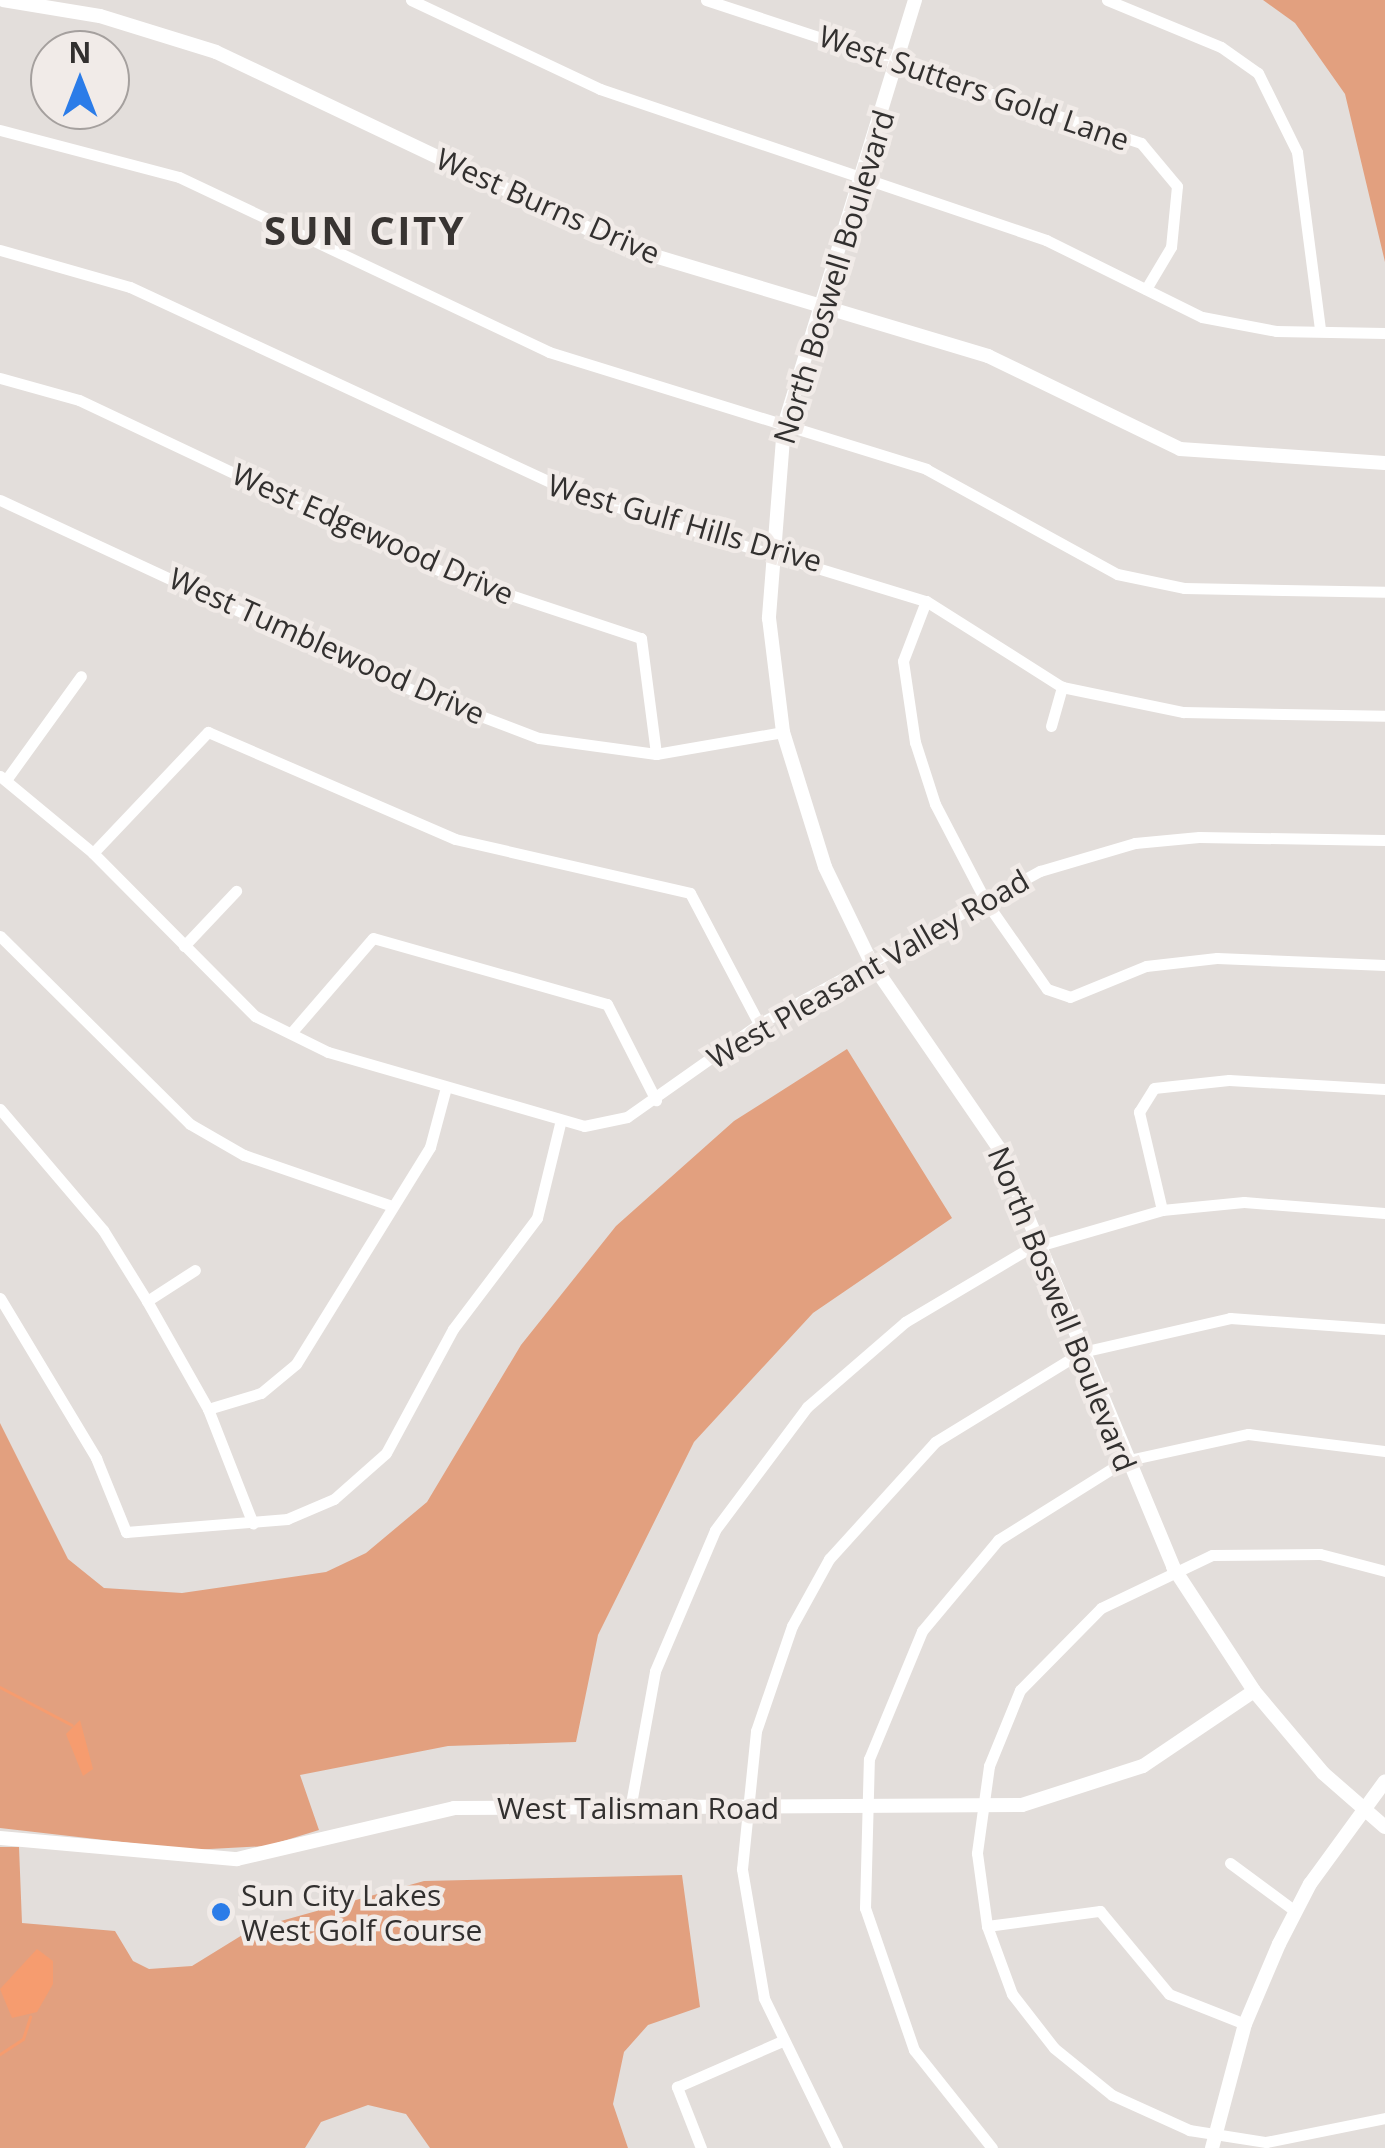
<!DOCTYPE html>
<html>
<head>
<meta charset="utf-8">
<style>
  body { margin:0 }
  #map { position:relative; width:1385px; height:2148px; overflow:hidden; background:#e3dedb; font-family:"Open Sans",sans-serif }
  div>[style] { position:absolute }
  .green>* { inset:0; background:#e2a07f }
  .water>* { inset:0; background:#f69c6f }
  .stream>* { height:2.5px; margin:-1.25px; padding:0 1.25px; transform-origin:1.25px; border-radius:1.25px; background:#f69c6f }
  .minor>* { height:11px; margin:-5.5px; padding:0 5.5px; transform-origin:5.5px; border-radius:5.5px; background:#fff }
  .tertiary>* { height:14px; margin:-7px; padding:0 7px; transform-origin:7px; border-radius:7px; background:#fff }
  .dots>* { width:28px; height:28px; translate:-50% -50%; box-sizing:border-box; border:5px solid #f1ebe8; border-radius:50% }
  span { translate:-50% -50%; white-space:nowrap; text-align:center; line-height:1.15; -webkit-text-stroke:9px #f1ebe8; paint-order:stroke }
  .street-label { font-size:30px; color:#32302f }
  .poi-label { font-size:30px; color:#32302f }
  .left { translate:0 -50%; text-align:left }
  .district-label { font-size:40px; color:#383432; font-weight:700; letter-spacing:2.5px }
  .north { position:absolute; left:30px; top:30px; width:100px; height:100px; box-sizing:border-box; background:#f1ebe8; border:2px solid #a5a09e; border-radius:50%; rotate:0deg; font-size:28px; font-weight:700; line-height:40px; text-align:center; color:#32302f }
  .north::after { content:''; display:block; margin:auto; width:35px; height:45px; background:#2b7ce8; clip-path:polygon(50% 0,100% 100%,50% 72%,0 100%) }
</style>
</head>
<body>
<div id="map">
  <div class="green">
    <i style="clip-path:polygon(1263px 0,1385px 0,1385px 262px,1345px 94px,1295px 23px)"></i>
    <i style="clip-path:polygon(847px 1049px,952px 1218px,813px 1313px,694px 1442px,598px 1635px,576px 1742px,448px 1746px,300px 1775px,319px 1830px,267px 1846px,191px 1850px,0 1828px,0 1423px,68px 1559px,104px 1588px,182px 1593px,326px 1572px,366px 1553px,427px 1502px,521px 1345px,616px 1226px,734px 1121px)"></i>
    <i style="clip-path:polygon(0 1847px,19px 1847px,22px 1923px,115px 1931px,133px 1961px,149px 1969px,192px 1966px,252px 1929px,424px 1881px,682px 1875px,700px 2007px,648px 2025px,624px 2052px,613px 2104px,628px 2148px,430px 2148px,406px 2114px,368px 2105px,321px 2122px,305px 2148px,0 2148px)"></i>
  </div>
  <div class="water">
    <i style="clip-path:polygon(80px 1720px,93px 1769px,83px 1776px,66px 1734px)"></i>
    <i style="clip-path:polygon(37px 1949px,53px 1961px,53px 1984px,37px 2012px,12px 2018px,0 1989px)"></i>
  </div>
  <div class="stream">
    <i style="left:0;top:1687px;width:81px;rotate:27.8deg"></i>
    <i style="left:0;top:2054px;width:27px;rotate:-33deg"></i>
    <i style="left:23px;top:2039px;width:23px;rotate:-72deg"></i>
  </div>
  <div class="minor">
    <i style="left:411px;top:0;width:209px;rotate:25.2deg"></i>
    <i style="left:600px;top:89px;width:471px;rotate:18.7deg"></i>
    <i style="left:1046px;top:240px;width:174px;rotate:26.3deg"></i>
    <i style="left:1202px;top:317px;width:75px;rotate:10.7deg"></i>
    <i style="left:1276px;top:331px;width:109px;rotate:1.1deg"></i>
    <i style="left:706px;top:0;width:458px;rotate:18.2deg"></i>
    <i style="left:1141px;top:143px;width:56px;rotate:50.1deg"></i>
    <i style="left:1177px;top:186px;width:61px;rotate:95.6deg"></i>
    <i style="left:1171px;top:247px;width:49px;rotate:120.8deg"></i>
    <i style="left:1107px;top:0;width:123px;rotate:22.4deg"></i>
    <i style="left:1221px;top:47px;width:45px;rotate:35.1deg"></i>
    <i style="left:1258px;top:73px;width:88px;rotate:63.7deg"></i>
    <i style="left:1297px;top:152px;width:178px;rotate:82.6deg"></i>
    <i style="left:0;top:130px;width:185px;rotate:14.7deg"></i>
    <i style="left:179px;top:177px;width:409px;rotate:25.3deg"></i>
    <i style="left:549px;top:352px;width:395px;rotate:17.2deg"></i>
    <i style="left:926px;top:469px;width:218px;rotate:28.8deg"></i>
    <i style="left:1117px;top:574px;width:68px;rotate:11.8deg"></i>
    <i style="left:1184px;top:588px;width:201px;rotate:1.1deg"></i>
    <i style="left:0;top:250px;width:135px;rotate:15.9deg"></i>
    <i style="left:130px;top:287px;width:491px;rotate:24.9deg"></i>
    <i style="left:575px;top:494px;width:367px;rotate:17deg"></i>
    <i style="left:926px;top:601px;width:161px;rotate:32.3deg"></i>
    <i style="left:1062px;top:687px;width:124px;rotate:11.7deg"></i>
    <i style="left:1183px;top:712px;width:202px;rotate:1.1deg"></i>
    <i style="left:0;top:378px;width:82px;rotate:15.6deg"></i>
    <i style="left:79px;top:400px;width:410px;rotate:25.3deg"></i>
    <i style="left:450px;top:575px;width:201px;rotate:18.3deg"></i>
    <i style="left:641px;top:638px;width:117px;rotate:82.6deg"></i>
    <i style="left:0;top:500px;width:434px;rotate:24.9deg"></i>
    <i style="left:394px;top:683px;width:155px;rotate:20.8deg"></i>
    <i style="left:539px;top:738px;width:118px;rotate:7.8deg"></i>
    <i style="left:656px;top:754px;width:129px;rotate:-9.8deg"></i>
    <i style="left:926px;top:601px;width:64px;rotate:111deg"></i>
    <i style="left:903px;top:661px;width:82px;rotate:81.6deg"></i>
    <i style="left:915px;top:742px;width:65px;rotate:72.1deg"></i>
    <i style="left:935px;top:804px;width:110px;rotate:62.5deg"></i>
    <i style="left:986px;top:902px;width:106px;rotate:55deg"></i>
    <i style="left:1047px;top:989px;width:24px;rotate:19deg"></i>
    <i style="left:1070px;top:997px;width:82px;rotate:-22.2deg"></i>
    <i style="left:1146px;top:966px;width:71px;rotate:-6.4deg"></i>
    <i style="left:1217px;top:958px;width:168px;rotate:2.4deg"></i>
    <i style="left:1051px;top:726px;width:41px;rotate:-74.2deg"></i>
    <i style="left:0;top:776px;width:121px;rotate:39.6deg"></i>
    <i style="left:93px;top:853px;width:230px;rotate:45.2deg"></i>
    <i style="left:255px;top:1016px;width:81px;rotate:26.3deg"></i>
    <i style="left:328px;top:1052px;width:266px;rotate:16.1deg"></i>
    <i style="left:584px;top:1126px;width:44px;rotate:-11.8deg"></i>
    <i style="left:627px;top:1117px;width:161px;rotate:-35.2deg"></i>
    <i style="left:759px;top:1024px;width:320px;rotate:-28.6deg"></i>
    <i style="left:1040px;top:871px;width:99px;rotate:-16.4deg"></i>
    <i style="left:1135px;top:843px;width:64px;rotate:-5.4deg"></i>
    <i style="left:1199px;top:837px;width:186px;rotate:0.9deg"></i>
    <i style="left:6px;top:780px;width:128px;rotate:-54.2deg"></i>
    <i style="left:93px;top:853px;width:167px;rotate:-46.5deg"></i>
    <i style="left:208px;top:732px;width:269px;rotate:23.4deg"></i>
    <i style="left:455px;top:839px;width:241px;rotate:12.9deg"></i>
    <i style="left:690px;top:893px;width:148px;rotate:62.2deg"></i>
    <i style="left:0;top:936px;width:267px;rotate:44.7deg"></i>
    <i style="left:190px;top:1124px;width:62px;rotate:29.9deg"></i>
    <i style="left:244px;top:1155px;width:157px;rotate:19deg"></i>
    <i style="left:184px;top:946px;width:76px;rotate:-46.6deg"></i>
    <i style="left:291px;top:1033px;width:125px;rotate:-49.2deg"></i>
    <i style="left:373px;top:938px;width:243px;rotate:15.8deg"></i>
    <i style="left:607px;top:1004px;width:108px;rotate:63deg"></i>
    <i style="left:0;top:1109px;width:159px;rotate:49.6deg"></i>
    <i style="left:103px;top:1230px;width:84px;rotate:58.2deg"></i>
    <i style="left:147px;top:1301px;width:124px;rotate:60.5deg"></i>
    <i style="left:208px;top:1409px;width:123px;rotate:68.6deg"></i>
    <i style="left:1162px;top:1210px;width:101px;rotate:-103.2deg"></i>
    <i style="left:1139px;top:1112px;width:28px;rotate:-58deg"></i>
    <i style="left:1154px;top:1088px;width:75px;rotate:-6.1deg"></i>
    <i style="left:1229px;top:1080px;width:156px;rotate:3.3deg"></i>
    <i style="left:0;top:1298px;width:187px;rotate:59deg"></i>
    <i style="left:96px;top:1458px;width:80px;rotate:67.9deg"></i>
    <i style="left:126px;top:1532px;width:162px;rotate:-4.6deg"></i>
    <i style="left:287px;top:1519px;width:51px;rotate:-23.1deg"></i>
    <i style="left:334px;top:1499px;width:69px;rotate:-41.5deg"></i>
    <i style="left:386px;top:1453px;width:141px;rotate:-61.6deg"></i>
    <i style="left:453px;top:1329px;width:139px;rotate:-52.9deg"></i>
    <i style="left:537px;top:1218px;width:97px;rotate:-76.3deg"></i>
    <i style="left:147px;top:1301px;width:57px;rotate:-32.9deg"></i>
    <i style="left:208px;top:1409px;width:55px;rotate:-16.8deg"></i>
    <i style="left:261px;top:1393px;width:45px;rotate:-39.6deg"></i>
    <i style="left:296px;top:1364px;width:255px;rotate:-58.3deg"></i>
    <i style="left:430px;top:1147px;width:58px;rotate:-75deg"></i>
    <i style="left:1385px;top:1571px;width:67px;rotate:-165.3deg"></i>
    <i style="left:1320px;top:1554px;width:108px;rotate:179.5deg"></i>
    <i style="left:1212px;top:1555px;width:123px;rotate:154.5deg"></i>
    <i style="left:1101px;top:1608px;width:115px;rotate:134.6deg"></i>
    <i style="left:1020px;top:1690px;width:82px;rotate:112.2deg"></i>
    <i style="left:989px;top:1766px;width:88px;rotate:97.9deg"></i>
    <i style="left:977px;top:1853px;width:74px;rotate:82.2deg"></i>
    <i style="left:987px;top:1926px;width:72px;rotate:69.8deg"></i>
    <i style="left:1012px;top:1994px;width:68px;rotate:52.1deg"></i>
    <i style="left:1054px;top:2048px;width:75px;rotate:39deg"></i>
    <i style="left:1112px;top:2095px;width:85px;rotate:24.4deg"></i>
    <i style="left:1189px;top:2130px;width:78px;rotate:8.9deg"></i>
    <i style="left:1266px;top:2142px;width:121px;rotate:-11.4deg"></i>
    <i style="left:630px;top:1809px;width:140px;rotate:-79.7deg"></i>
    <i style="left:655px;top:1671px;width:153px;rotate:-66.9deg"></i>
    <i style="left:715px;top:1530px;width:154px;rotate:-53.2deg"></i>
    <i style="left:807px;top:1407px;width:130px;rotate:-40.9deg"></i>
    <i style="left:905px;top:1322px;width:143px;rotate:-30.7deg"></i>
    <i style="left:1028px;top:1249px;width:140px;rotate:-16.2deg"></i>
    <i style="left:1162px;top:1210px;width:82px;rotate:-5.6deg"></i>
    <i style="left:1244px;top:1202px;width:141px;rotate:4.5deg"></i>
    <i style="left:1230px;top:1863px;width:81px;rotate:36.4deg"></i>
    <i style="left:987px;top:1926px;width:114px;rotate:-7.6deg"></i>
    <i style="left:1100px;top:1911px;width:108px;rotate:50.3deg"></i>
    <i style="left:1169px;top:1994px;width:82px;rotate:21.5deg"></i>
    <i style="left:701px;top:2148px;width:66px;rotate:-111.5deg"></i>
    <i style="left:677px;top:2087px;width:112px;rotate:-23.6deg"></i>
    <i style="left:837px;top:2148px;width:167px;rotate:-116deg"></i>
    <i style="left:764px;top:1998px;width:131px;rotate:-99.7deg"></i>
    <i style="left:742px;top:1869px;width:139px;rotate:-84.2deg"></i>
    <i style="left:756px;top:1731px;width:111px;rotate:-71.1deg"></i>
    <i style="left:792px;top:1626px;width:77px;rotate:-61.1deg"></i>
    <i style="left:829px;top:1559px;width:158px;rotate:-47.8deg"></i>
    <i style="left:935px;top:1442px;width:172px;rotate:-31.5deg"></i>
    <i style="left:1082px;top:1352px;width:152px;rotate:-12.9deg"></i>
    <i style="left:1230px;top:1318px;width:155px;rotate:4.1deg"></i>
    <i style="left:992px;top:2148px;width:125px;rotate:-128.5deg"></i>
    <i style="left:914px;top:2050px;width:150px;rotate:-109deg"></i>
    <i style="left:865px;top:1908px;width:149px;rotate:-88.5deg"></i>
    <i style="left:869px;top:1759px;width:139px;rotate:-67.5deg"></i>
    <i style="left:922px;top:1631px;width:119px;rotate:-50.1deg"></i>
    <i style="left:998px;top:1540px;width:149px;rotate:-32.1deg"></i>
    <i style="left:1124px;top:1461px;width:127px;rotate:-12.3deg"></i>
    <i style="left:1248px;top:1434px;width:138px;rotate:7.1deg"></i>
  </div>
  <div class="tertiary">
    <i style="left:3px;top:0;width:98px;rotate:9.4deg"></i>
    <i style="left:100px;top:16px;width:121px;rotate:17.2deg"></i>
    <i style="left:216px;top:52px;width:456px;rotate:25.4deg"></i>
    <i style="left:628px;top:248px;width:376px;rotate:16.7deg"></i>
    <i style="left:988px;top:356px;width:213px;rotate:25.8deg"></i>
    <i style="left:1180px;top:449px;width:205px;rotate:3.9deg"></i>
    <i style="left:915px;top:0;width:446px;rotate:107.1deg"></i>
    <i style="left:784px;top:426px;width:193px;rotate:94.5deg"></i>
    <i style="left:769px;top:618px;width:115px;rotate:83deg"></i>
    <i style="left:783px;top:732px;width:141px;rotate:72.7deg"></i>
    <i style="left:825px;top:867px;width:106px;rotate:64.2deg"></i>
    <i style="left:871px;top:962px;width:226px;rotate:55.5deg"></i>
    <i style="left:999px;top:1148px;width:454px;rotate:67.4deg"></i>
    <i style="left:1173px;top:1567px;width:148px;rotate:56.8deg"></i>
    <i style="left:1254px;top:1691px;width:107px;rotate:49.9deg"></i>
    <i style="left:1323px;top:1773px;width:82px;rotate:41.1deg"></i>
    <i style="left:0;top:1838px;width:238px;rotate:5.1deg"></i>
    <i style="left:237px;top:1859px;width:223px;rotate:-13.2deg"></i>
    <i style="left:454px;top:1808px;width:568px;rotate:-0.3deg"></i>
    <i style="left:1022px;top:1805px;width:127px;rotate:-17.9deg"></i>
    <i style="left:1143px;top:1766px;width:134px;rotate:-34deg"></i>
    <i style="left:1212px;top:2148px;width:128px;rotate:-75.1deg"></i>
    <i style="left:1245px;top:2024px;width:87px;rotate:-67deg"></i>
    <i style="left:1279px;top:1944px;width:68px;rotate:-62.7deg"></i>
    <i style="left:1310px;top:1884px;width:127px;rotate:-53.9deg"></i>
  </div>
  <div class="dots">
    <i style="left:221px;top:1912px;background:#2b7ce8"></i>
  </div>
  <div class="street-label">
    <span style="left:974px;top:88px;rotate:19deg">West Sutters Gold Lane</span>
    <span style="left:548px;top:206px;rotate:24deg">West Burns Drive</span>
    <span style="left:834px;top:277px;rotate:-73deg">North Boswell Boulevard</span>
    <span style="left:685px;top:523px;rotate:16deg">West Gulf Hills Drive</span>
    <span style="left:373px;top:534px;rotate:24deg">West Edgewood Drive</span>
    <span style="left:327px;top:646px;rotate:24deg">West Tumblewood Drive</span>
    <span style="left:868px;top:969px;rotate:-30deg">West Pleasant Valley Road</span>
    <span style="left:1062px;top:1309px;rotate:68deg">North Boswell Boulevard</span>
    <span style="left:638px;top:1808px">West Talisman Road</span>
  </div>
  <div class="poi-label">
    <span class="left" style="left:241px;top:1912px">Sun City Lakes<br>West Golf Course</span>
  </div>
  <div class="district-label">
    <span style="left:365px;top:230px">SUN CITY</span>
  </div>
  <div class="north">N</div>
</div>
</body>
</html>
